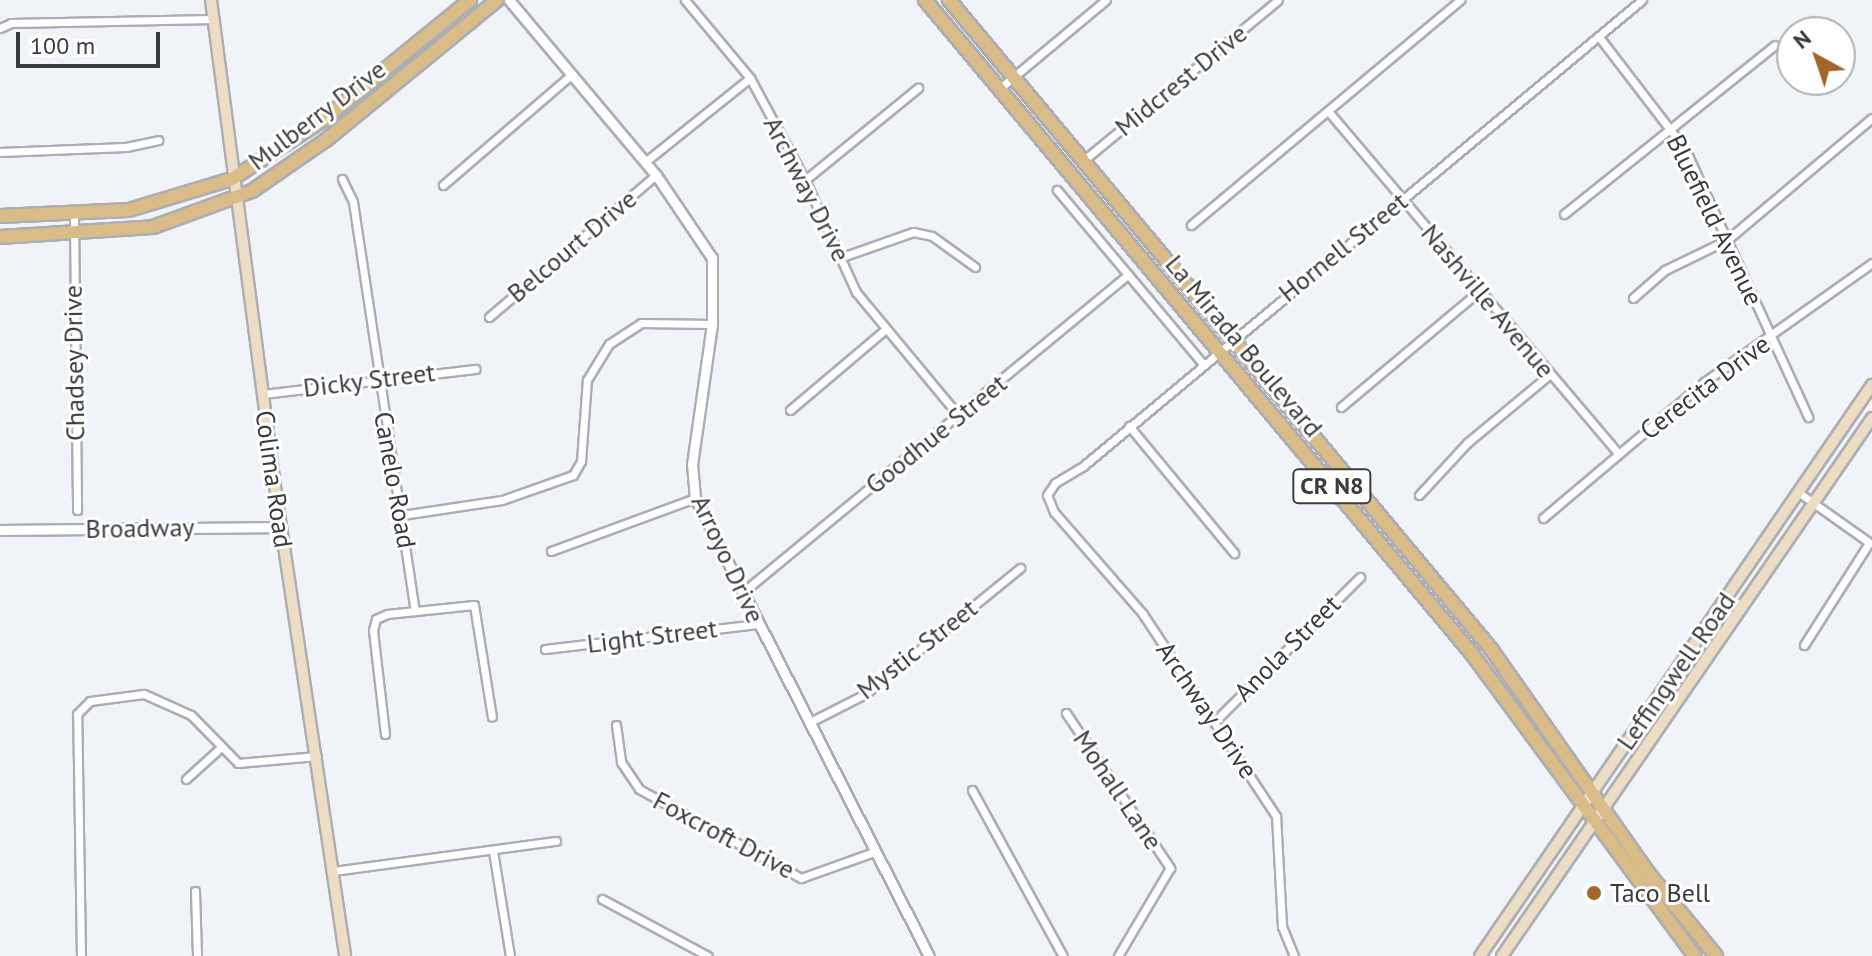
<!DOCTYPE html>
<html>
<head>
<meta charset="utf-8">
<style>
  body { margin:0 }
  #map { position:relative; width:1872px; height:956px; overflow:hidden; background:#f0f3f8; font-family:"PT Sans",sans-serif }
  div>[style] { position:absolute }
  .roads { filter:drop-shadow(2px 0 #acaeb3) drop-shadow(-2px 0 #acaeb3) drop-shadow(0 2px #acaeb3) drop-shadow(0 -2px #acaeb3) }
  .minor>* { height:7px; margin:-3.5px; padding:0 3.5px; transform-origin:3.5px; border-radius:3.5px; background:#fff }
  .tertiary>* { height:9px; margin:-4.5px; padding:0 4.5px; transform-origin:4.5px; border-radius:4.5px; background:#fff }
  .secondary>* { height:10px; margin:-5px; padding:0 5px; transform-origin:5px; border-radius:5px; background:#ecddc4 }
  .primary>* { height:12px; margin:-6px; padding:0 6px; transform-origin:6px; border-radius:6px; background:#dabc88 }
  .dots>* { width:22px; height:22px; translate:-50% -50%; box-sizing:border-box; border:4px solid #fff; border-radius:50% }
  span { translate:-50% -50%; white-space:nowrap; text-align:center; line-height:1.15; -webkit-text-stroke:6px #fff; paint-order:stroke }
  .shield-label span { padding:2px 6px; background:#fff; border:2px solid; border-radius:6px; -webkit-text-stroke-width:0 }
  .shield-label { font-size:24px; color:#3a3b3d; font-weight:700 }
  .street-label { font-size:26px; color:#3a3b3d }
  .poi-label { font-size:26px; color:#3a3b3d }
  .left { translate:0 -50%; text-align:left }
  .north { position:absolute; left:1776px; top:16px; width:80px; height:80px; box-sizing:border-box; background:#fff; border:2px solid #b0b1b1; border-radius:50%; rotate:320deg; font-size:22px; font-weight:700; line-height:32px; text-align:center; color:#3a3b3d }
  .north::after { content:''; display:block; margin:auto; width:28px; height:36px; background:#a3652a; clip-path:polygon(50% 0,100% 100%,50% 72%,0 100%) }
  .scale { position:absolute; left:16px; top:32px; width:144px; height:36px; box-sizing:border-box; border:4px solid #3a3b3d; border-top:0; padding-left:10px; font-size:24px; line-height:28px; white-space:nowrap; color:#3a3b3d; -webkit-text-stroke:6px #fff; paint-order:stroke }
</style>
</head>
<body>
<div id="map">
  <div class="roads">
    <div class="minor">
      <i style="left:685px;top:0;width:102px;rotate:50.2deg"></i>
      <i style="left:750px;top:78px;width:116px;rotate:61.7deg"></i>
      <i style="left:805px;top:180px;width:123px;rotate:65.5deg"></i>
      <i style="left:856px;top:292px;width:161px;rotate:50.3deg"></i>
      <i style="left:0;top:28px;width:12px;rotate:-24deg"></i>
      <i style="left:11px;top:23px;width:203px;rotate:-1.1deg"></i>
      <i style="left:1599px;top:37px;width:141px;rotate:52.5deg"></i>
      <i style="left:1685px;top:149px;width:295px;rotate:65.3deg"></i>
      <i style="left:999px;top:89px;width:139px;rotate:-39.8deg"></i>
      <i style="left:1328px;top:111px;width:448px;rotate:49.7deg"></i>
      <i style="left:0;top:152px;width:126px;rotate:-2.3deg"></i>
      <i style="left:126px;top:147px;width:33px;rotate:-12deg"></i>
      <i style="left:1084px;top:160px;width:251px;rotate:-39.5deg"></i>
      <i style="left:645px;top:162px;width:134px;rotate:-38.7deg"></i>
      <i style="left:342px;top:179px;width:25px;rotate:64deg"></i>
      <i style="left:353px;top:202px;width:414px;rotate:81.4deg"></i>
      <i style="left:805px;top:180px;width:146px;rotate:-39.2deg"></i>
      <i style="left:443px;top:185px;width:169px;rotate:-40.7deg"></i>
      <i style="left:1057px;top:190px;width:226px;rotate:50deg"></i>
      <i style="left:1564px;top:214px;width:270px;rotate:-38.7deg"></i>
      <i style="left:74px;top:216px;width:294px;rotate:89.4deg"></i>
      <i style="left:1191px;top:225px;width:351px;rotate:-39.9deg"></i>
      <i style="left:842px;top:257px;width:75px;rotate:-19.4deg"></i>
      <i style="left:913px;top:232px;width:19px;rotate:12deg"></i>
      <i style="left:932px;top:236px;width:53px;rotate:35.8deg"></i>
      <i style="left:1633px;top:298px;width:43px;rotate:-41.2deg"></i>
      <i style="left:1665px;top:270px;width:69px;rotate:-25.8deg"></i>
      <i style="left:1727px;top:240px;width:189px;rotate:-40.1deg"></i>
      <i style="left:489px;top:317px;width:219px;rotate:-40.4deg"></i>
      <i style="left:262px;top:394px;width:215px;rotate:-6.7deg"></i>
      <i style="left:1341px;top:407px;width:179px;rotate:-40deg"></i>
      <i style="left:790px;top:410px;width:126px;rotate:-40.2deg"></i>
      <i style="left:1129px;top:426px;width:165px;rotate:50.4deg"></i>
      <i style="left:1798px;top:492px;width:88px;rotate:35.3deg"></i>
      <i style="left:1419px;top:495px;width:71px;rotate:-47.3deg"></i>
      <i style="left:1467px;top:443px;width:107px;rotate:-39.7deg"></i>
      <i style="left:402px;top:515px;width:101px;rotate:-8.5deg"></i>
      <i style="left:502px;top:500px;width:75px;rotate:-19.4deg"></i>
      <i style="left:573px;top:475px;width:16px;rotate:-60deg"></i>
      <i style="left:581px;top:461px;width:81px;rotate:-85.8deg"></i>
      <i style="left:587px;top:380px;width:42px;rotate:-58.6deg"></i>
      <i style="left:609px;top:344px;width:38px;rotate:-33deg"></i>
      <i style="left:641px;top:323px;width:71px;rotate:0.8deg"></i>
      <i style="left:1543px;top:518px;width:211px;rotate:-40.2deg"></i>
      <i style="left:1704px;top:382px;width:206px;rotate:-35.3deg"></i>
      <i style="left:551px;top:551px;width:153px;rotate:-20.2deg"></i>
      <i style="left:743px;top:592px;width:499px;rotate:-39.5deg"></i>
      <i style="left:1804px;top:645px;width:121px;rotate:-57.5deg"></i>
      <i style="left:545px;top:649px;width:214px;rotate:-6.7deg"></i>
      <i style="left:1066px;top:713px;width:187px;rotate:56.1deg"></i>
      <i style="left:1170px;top:868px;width:102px;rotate:120.6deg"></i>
      <i style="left:1216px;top:720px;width:203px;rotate:-44.8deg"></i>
      <i style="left:810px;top:722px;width:62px;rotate:-27deg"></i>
      <i style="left:865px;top:694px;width:200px;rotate:-39.1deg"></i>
      <i style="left:616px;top:725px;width:37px;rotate:82deg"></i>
      <i style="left:621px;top:762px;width:32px;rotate:56deg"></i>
      <i style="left:639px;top:789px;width:185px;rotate:28.8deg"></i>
      <i style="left:801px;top:878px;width:77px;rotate:-19.6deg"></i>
      <i style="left:385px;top:734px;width:105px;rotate:-96.6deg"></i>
      <i style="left:373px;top:630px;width:11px;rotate:-75deg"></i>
      <i style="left:376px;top:619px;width:12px;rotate:-24deg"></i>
      <i style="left:387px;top:614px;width:87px;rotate:-5.9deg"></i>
      <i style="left:474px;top:605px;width:113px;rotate:80.9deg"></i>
      <i style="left:186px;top:779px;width:45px;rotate:-42.3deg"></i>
      <i style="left:972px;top:790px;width:189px;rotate:61.3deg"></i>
      <i style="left:493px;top:851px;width:106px;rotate:80.8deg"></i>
      <i style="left:333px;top:871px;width:225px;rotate:-7.7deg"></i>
      <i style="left:195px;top:891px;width:65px;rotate:88.2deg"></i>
      <i style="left:602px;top:899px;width:120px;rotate:28.3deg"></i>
      <i style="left:81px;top:956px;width:242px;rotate:-90.9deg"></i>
      <i style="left:77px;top:714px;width:18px;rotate:-45deg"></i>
      <i style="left:90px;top:701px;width:54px;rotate:-7.4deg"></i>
      <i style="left:144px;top:694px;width:51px;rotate:24.1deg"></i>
      <i style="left:191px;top:715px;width:67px;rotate:45.6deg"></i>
      <i style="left:238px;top:763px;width:79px;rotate:-5.1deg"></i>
      <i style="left:1294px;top:956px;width:32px;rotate:-112deg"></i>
      <i style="left:1282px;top:926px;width:110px;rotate:-93.1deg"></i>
      <i style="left:1276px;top:816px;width:242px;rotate:-123.4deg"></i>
      <i style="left:1143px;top:614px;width:135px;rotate:-131.1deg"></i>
      <i style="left:1054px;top:512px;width:18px;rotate:-112deg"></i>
      <i style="left:1047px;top:495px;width:14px;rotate:-56deg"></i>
      <i style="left:1055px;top:483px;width:31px;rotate:-31deg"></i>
      <i style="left:1082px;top:467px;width:729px;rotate:-39.83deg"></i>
    </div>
    <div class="tertiary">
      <i style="left:509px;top:0;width:229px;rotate:50deg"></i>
      <i style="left:656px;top:175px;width:100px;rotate:56deg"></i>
      <i style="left:712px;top:258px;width:66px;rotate:90deg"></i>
      <i style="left:712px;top:324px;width:141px;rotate:98.1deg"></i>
      <i style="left:692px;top:464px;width:34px;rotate:85deg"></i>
      <i style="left:695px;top:498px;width:514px;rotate:62.94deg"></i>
      <i style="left:0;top:530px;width:280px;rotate:-0.6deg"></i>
    </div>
    <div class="secondary">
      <i style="left:211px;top:0;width:477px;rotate:82.5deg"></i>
      <i style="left:273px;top:473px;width:488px;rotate:81.5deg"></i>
      <i style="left:1480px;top:956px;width:693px;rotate:-55.53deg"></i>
      <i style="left:1502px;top:956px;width:653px;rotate:-55.48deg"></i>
    </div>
    <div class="primary">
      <i style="left:925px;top:0;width:853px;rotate:50.09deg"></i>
      <i style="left:1472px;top:654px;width:375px;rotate:53.6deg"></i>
      <i style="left:949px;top:0;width:846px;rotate:50.13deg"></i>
      <i style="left:1491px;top:649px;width:275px;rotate:54.9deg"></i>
      <i style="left:1649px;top:874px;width:106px;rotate:50.7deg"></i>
      <i style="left:0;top:216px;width:129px;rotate:-2.7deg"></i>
      <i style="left:129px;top:210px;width:108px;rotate:-16.8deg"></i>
      <i style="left:232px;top:179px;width:108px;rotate:-33deg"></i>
      <i style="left:323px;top:120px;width:190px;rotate:-39.2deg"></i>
      <i style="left:0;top:237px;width:153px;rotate:-3.7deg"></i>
      <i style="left:153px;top:227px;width:105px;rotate:-20deg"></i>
      <i style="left:252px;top:191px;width:90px;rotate:-34.6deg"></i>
      <i style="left:326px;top:140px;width:221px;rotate:-39.3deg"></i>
    </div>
  </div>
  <div class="dots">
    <i style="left:1594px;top:893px;background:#a3652a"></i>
  </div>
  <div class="shield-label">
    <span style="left:1332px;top:486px">CR N8</span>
  </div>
  <div class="street-label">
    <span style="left:1181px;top:80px;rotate:-39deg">Midcrest Drive</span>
    <span style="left:317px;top:115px;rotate:-37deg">Mulberry Drive</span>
    <span style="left:807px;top:189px;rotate:63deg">Archway Drive</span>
    <span style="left:1715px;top:220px;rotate:64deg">Bluefield Avenue</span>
    <span style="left:572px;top:246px;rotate:-40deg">Belcourt Drive</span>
    <span style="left:1343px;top:247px;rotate:-39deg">Hornell Street</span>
    <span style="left:1488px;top:301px;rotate:50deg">Nashville Avenue</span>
    <span style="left:1244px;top:346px;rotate:50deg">La Mirada Boulevard</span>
    <span style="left:74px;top:363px;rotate:-91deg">Chadsey Drive</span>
    <span style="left:369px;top:380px;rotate:-7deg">Dicky Street</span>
    <span style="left:1705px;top:387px;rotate:-37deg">Cerecita Drive</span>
    <span style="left:936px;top:434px;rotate:-39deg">Goodhue Street</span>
    <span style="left:274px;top:479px;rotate:82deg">Colima Road</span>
    <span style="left:395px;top:480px;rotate:80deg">Canelo Road</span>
    <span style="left:140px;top:528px;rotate:-1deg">Broadway</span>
    <span style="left:728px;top:559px;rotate:65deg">Arroyo Drive</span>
    <span style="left:652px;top:636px;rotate:-7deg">Light Street</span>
    <span style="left:1287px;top:648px;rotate:-45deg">Anola Street</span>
    <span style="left:917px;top:649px;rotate:-38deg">Mystic Street</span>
    <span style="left:1676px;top:671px;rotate:-55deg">Leffingwell Road</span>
    <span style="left:1207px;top:710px;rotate:56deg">Archway Drive</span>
    <span style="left:1118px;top:790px;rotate:56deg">Mohall Lane</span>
    <span style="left:724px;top:835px;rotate:28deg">Foxcroft Drive</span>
  </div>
  <div class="poi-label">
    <span class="left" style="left:1610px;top:893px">Taco Bell</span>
  </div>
  <div class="north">N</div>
  <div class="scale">100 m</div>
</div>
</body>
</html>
